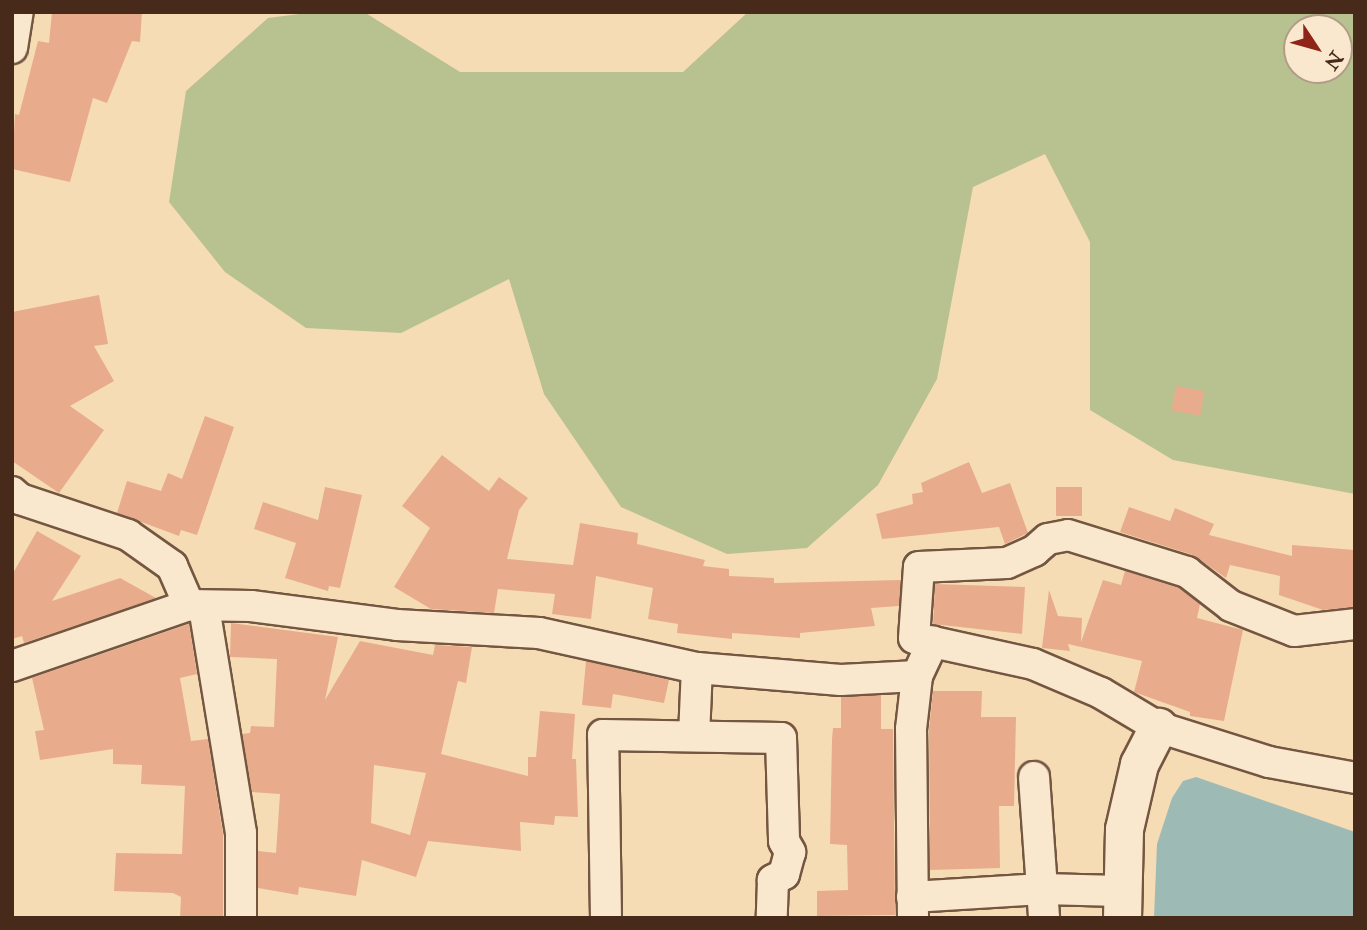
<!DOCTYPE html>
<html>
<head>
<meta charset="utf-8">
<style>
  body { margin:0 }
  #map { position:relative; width:1367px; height:930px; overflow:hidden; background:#f6dcb4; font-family:"IM FELL Double Pica",serif }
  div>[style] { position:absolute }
  .green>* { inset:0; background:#b8c190 }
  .water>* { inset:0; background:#9ebab4 }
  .building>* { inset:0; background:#e8ac8d; transform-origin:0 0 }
  .roads { filter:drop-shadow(2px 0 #745641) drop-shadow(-2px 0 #745641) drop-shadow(0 2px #745641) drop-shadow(0 -2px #745641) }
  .minor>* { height:30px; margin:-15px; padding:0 15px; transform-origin:15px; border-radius:15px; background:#f9e8ce }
  .tertiary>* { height:37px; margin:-18.5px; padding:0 18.5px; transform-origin:18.5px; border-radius:18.5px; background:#f9e8ce }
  span { translate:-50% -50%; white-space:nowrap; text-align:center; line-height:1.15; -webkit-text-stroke:5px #f9e8ce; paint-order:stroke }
  .frame { position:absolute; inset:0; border:14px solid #482a1b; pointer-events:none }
  .north { position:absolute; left:1283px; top:14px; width:70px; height:70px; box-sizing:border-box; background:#f9e8ce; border:2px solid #b29c86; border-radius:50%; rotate:126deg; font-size:19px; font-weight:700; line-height:28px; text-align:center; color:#482a1b }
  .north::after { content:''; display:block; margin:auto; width:24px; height:32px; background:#8f2418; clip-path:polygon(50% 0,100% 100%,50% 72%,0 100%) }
</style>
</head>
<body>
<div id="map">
  <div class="green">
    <i style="clip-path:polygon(evenodd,315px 12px,364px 12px,460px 72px,683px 72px,748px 12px,1355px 12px,1355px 494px,1173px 460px,1090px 410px,1090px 242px,1045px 154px,973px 187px,937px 379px,878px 485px,807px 548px,727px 554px,621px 507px,544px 394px,509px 279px,401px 333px,306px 328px,225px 272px,169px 202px,186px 91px,268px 18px,315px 12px,1297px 28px,1339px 28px,1339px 70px,1297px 70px,1297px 28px)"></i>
  </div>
  <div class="water">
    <i style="clip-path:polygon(1196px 777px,1355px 832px,1355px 918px,1154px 918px,1157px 844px,1172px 798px,1183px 781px)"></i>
  </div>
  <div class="building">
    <i style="clip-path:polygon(52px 12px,142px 12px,140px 42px,132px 41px,107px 103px,93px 98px,70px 182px,12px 169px,15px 114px,19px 115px,38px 41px,49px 43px)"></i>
    <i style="clip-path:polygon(99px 295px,108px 344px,94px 346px,114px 381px,70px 406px,104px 430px,59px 493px,12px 461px,12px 312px)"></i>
    <i style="left:1176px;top:386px;width:29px;height:25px;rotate:10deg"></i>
    <i style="clip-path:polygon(205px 416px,234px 427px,197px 535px,181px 530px,179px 536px,117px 513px,127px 481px,161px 491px,168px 473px,182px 479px)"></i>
    <i style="clip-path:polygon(442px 455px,489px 491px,499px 477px,528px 498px,519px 510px,507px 559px,573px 565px,580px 523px,638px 533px,637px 544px,705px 560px,703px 566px,729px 569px,729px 576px,774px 578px,774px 583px,901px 580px,899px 606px,871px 608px,875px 626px,800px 633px,800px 638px,732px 633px,732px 639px,677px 633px,678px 624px,648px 619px,653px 588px,596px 576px,591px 619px,552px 614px,555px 594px,498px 589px,494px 613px,431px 609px,394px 587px,430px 528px,402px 506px)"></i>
    <i style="clip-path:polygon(969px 462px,982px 493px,1010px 483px,1028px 533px,1005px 544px,999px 527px,882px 539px,876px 514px,913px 504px,912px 494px,923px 492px,921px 483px)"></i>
    <i style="clip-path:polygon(325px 487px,362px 495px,340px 588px,329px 586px,328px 591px,285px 578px,296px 543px,254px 529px,263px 502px,318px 520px)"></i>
    <i style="left:1056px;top:487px;width:26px;height:29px"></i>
    <i style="clip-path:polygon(1129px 507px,1170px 521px,1175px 508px,1214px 524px,1209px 535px,1292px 556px,1292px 545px,1355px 550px,1355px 607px,1323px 610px,1279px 595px,1280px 576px,1230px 565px,1226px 578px,1193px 555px,1120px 532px)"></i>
    <i style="clip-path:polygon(37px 531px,81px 556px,52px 601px,120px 578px,156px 598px,24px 643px,22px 636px,12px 639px,12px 575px)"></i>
    <i style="clip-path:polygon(1125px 571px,1179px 588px,1200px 604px,1197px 618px,1243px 630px,1224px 721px,1190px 716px,1190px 712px,1134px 692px,1142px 661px,1068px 644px,1070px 651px,1042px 648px,1049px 590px,1058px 616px,1082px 618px,1081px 642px,1103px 580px,1121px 585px)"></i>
    <i style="clip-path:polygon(935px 584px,1025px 587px,1022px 634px,933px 624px)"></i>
    <i style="clip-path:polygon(evenodd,231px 623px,338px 637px,325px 700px,360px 641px,433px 655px,435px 645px,472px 647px,466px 683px,458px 681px,441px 754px,528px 776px,528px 757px,536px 757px,540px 711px,575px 714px,572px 759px,576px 759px,578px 817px,555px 816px,554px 825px,520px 822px,521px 851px,428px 841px,416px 877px,362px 860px,356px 896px,299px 887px,298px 895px,258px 888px,258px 851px,276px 853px,280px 794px,252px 792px,242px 734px,250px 733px,251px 726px,274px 727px,277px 659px,230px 657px,231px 623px,374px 765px,426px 773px,410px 835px,371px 823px,374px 765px)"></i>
    <i style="clip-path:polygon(189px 624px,197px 674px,180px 678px,191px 741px,208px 739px,223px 834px,223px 918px,180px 918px,181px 897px,173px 893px,114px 891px,116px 853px,182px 854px,185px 786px,141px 784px,142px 765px,113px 764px,113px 749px,40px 760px,35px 731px,44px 730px,32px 678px)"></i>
    <i style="clip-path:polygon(586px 661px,669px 680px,664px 703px,613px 694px,611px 708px,582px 705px)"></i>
    <i style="clip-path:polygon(933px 691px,982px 691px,981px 717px,1016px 717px,1014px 806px,999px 806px,1000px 868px,930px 870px,929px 730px)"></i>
    <i style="clip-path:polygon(881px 695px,881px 729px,893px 729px,895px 915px,817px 916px,817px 891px,848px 890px,847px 845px,830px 844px,832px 739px,833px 728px,841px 728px,841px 697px)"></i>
  </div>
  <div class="roads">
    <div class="minor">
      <i style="left:12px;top:48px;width:36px;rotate:-81deg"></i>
      <i style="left:12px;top:492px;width:11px;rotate:41deg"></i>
      <i style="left:20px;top:499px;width:114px;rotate:18.4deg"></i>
      <i style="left:128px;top:535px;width:54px;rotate:35.2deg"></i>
      <i style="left:172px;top:566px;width:43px;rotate:66.4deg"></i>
      <i style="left:204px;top:607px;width:229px;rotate:80.7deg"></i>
      <i style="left:241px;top:833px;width:85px;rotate:90deg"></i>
      <i style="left:933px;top:642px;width:19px;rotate:-168deg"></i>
      <i style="left:914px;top:638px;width:71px;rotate:-86deg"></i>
      <i style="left:919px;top:567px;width:88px;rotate:-2.6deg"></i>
      <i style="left:1007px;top:563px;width:30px;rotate:-24deg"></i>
      <i style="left:1034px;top:551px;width:18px;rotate:-41deg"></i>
      <i style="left:1048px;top:539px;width:20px;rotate:-11deg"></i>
      <i style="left:1068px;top:535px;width:125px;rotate:17.3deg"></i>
      <i style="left:1187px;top:572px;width:56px;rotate:37.7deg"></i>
      <i style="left:1231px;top:606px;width:68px;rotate:21.6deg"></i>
      <i style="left:1294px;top:631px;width:61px;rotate:-6.5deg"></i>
      <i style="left:12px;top:666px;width:187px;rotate:-19deg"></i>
      <i style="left:189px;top:605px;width:62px;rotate:0.9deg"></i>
      <i style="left:251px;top:606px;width:147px;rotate:7.4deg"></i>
      <i style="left:397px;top:625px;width:142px;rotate:3.2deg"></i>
      <i style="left:539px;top:633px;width:162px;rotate:12.5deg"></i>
      <i style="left:697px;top:668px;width:144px;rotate:4.8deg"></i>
      <i style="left:841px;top:680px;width:76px;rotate:-3deg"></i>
      <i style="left:917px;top:676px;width:38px;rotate:-65deg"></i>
      <i style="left:933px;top:642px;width:102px;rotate:12.4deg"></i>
      <i style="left:1033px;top:664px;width:74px;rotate:23.1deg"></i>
      <i style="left:1101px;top:693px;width:66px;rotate:30.8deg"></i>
      <i style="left:1158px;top:727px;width:116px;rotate:17.5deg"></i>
      <i style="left:1269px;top:762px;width:87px;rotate:10.5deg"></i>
      <i style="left:694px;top:736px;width:68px;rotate:-87.5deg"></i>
      <i style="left:1034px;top:777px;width:141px;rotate:85.9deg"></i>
      <i style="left:912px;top:897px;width:130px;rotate:-3.5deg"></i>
      <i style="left:1042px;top:889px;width:78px;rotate:1.5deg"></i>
      <i style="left:606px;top:918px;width:183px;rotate:-90.9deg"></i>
      <i style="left:603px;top:735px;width:178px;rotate:1deg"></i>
      <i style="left:781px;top:738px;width:103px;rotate:88.3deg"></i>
      <i style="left:784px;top:841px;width:13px;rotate:61deg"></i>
      <i style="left:790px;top:852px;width:23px;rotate:105deg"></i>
      <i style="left:784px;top:874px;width:13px;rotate:151deg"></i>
      <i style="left:773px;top:880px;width:38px;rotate:92deg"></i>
      <i style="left:913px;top:918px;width:189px;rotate:-90.6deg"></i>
      <i style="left:911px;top:729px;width:53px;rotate:-83.5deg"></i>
    </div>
    <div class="tertiary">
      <i style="left:1122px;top:918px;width:89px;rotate:-88.7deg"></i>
      <i style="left:1124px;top:829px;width:67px;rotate:-77deg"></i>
      <i style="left:1139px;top:764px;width:42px;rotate:-62.8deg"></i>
    </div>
  </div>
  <div class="frame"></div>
  <div class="north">N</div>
</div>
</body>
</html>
